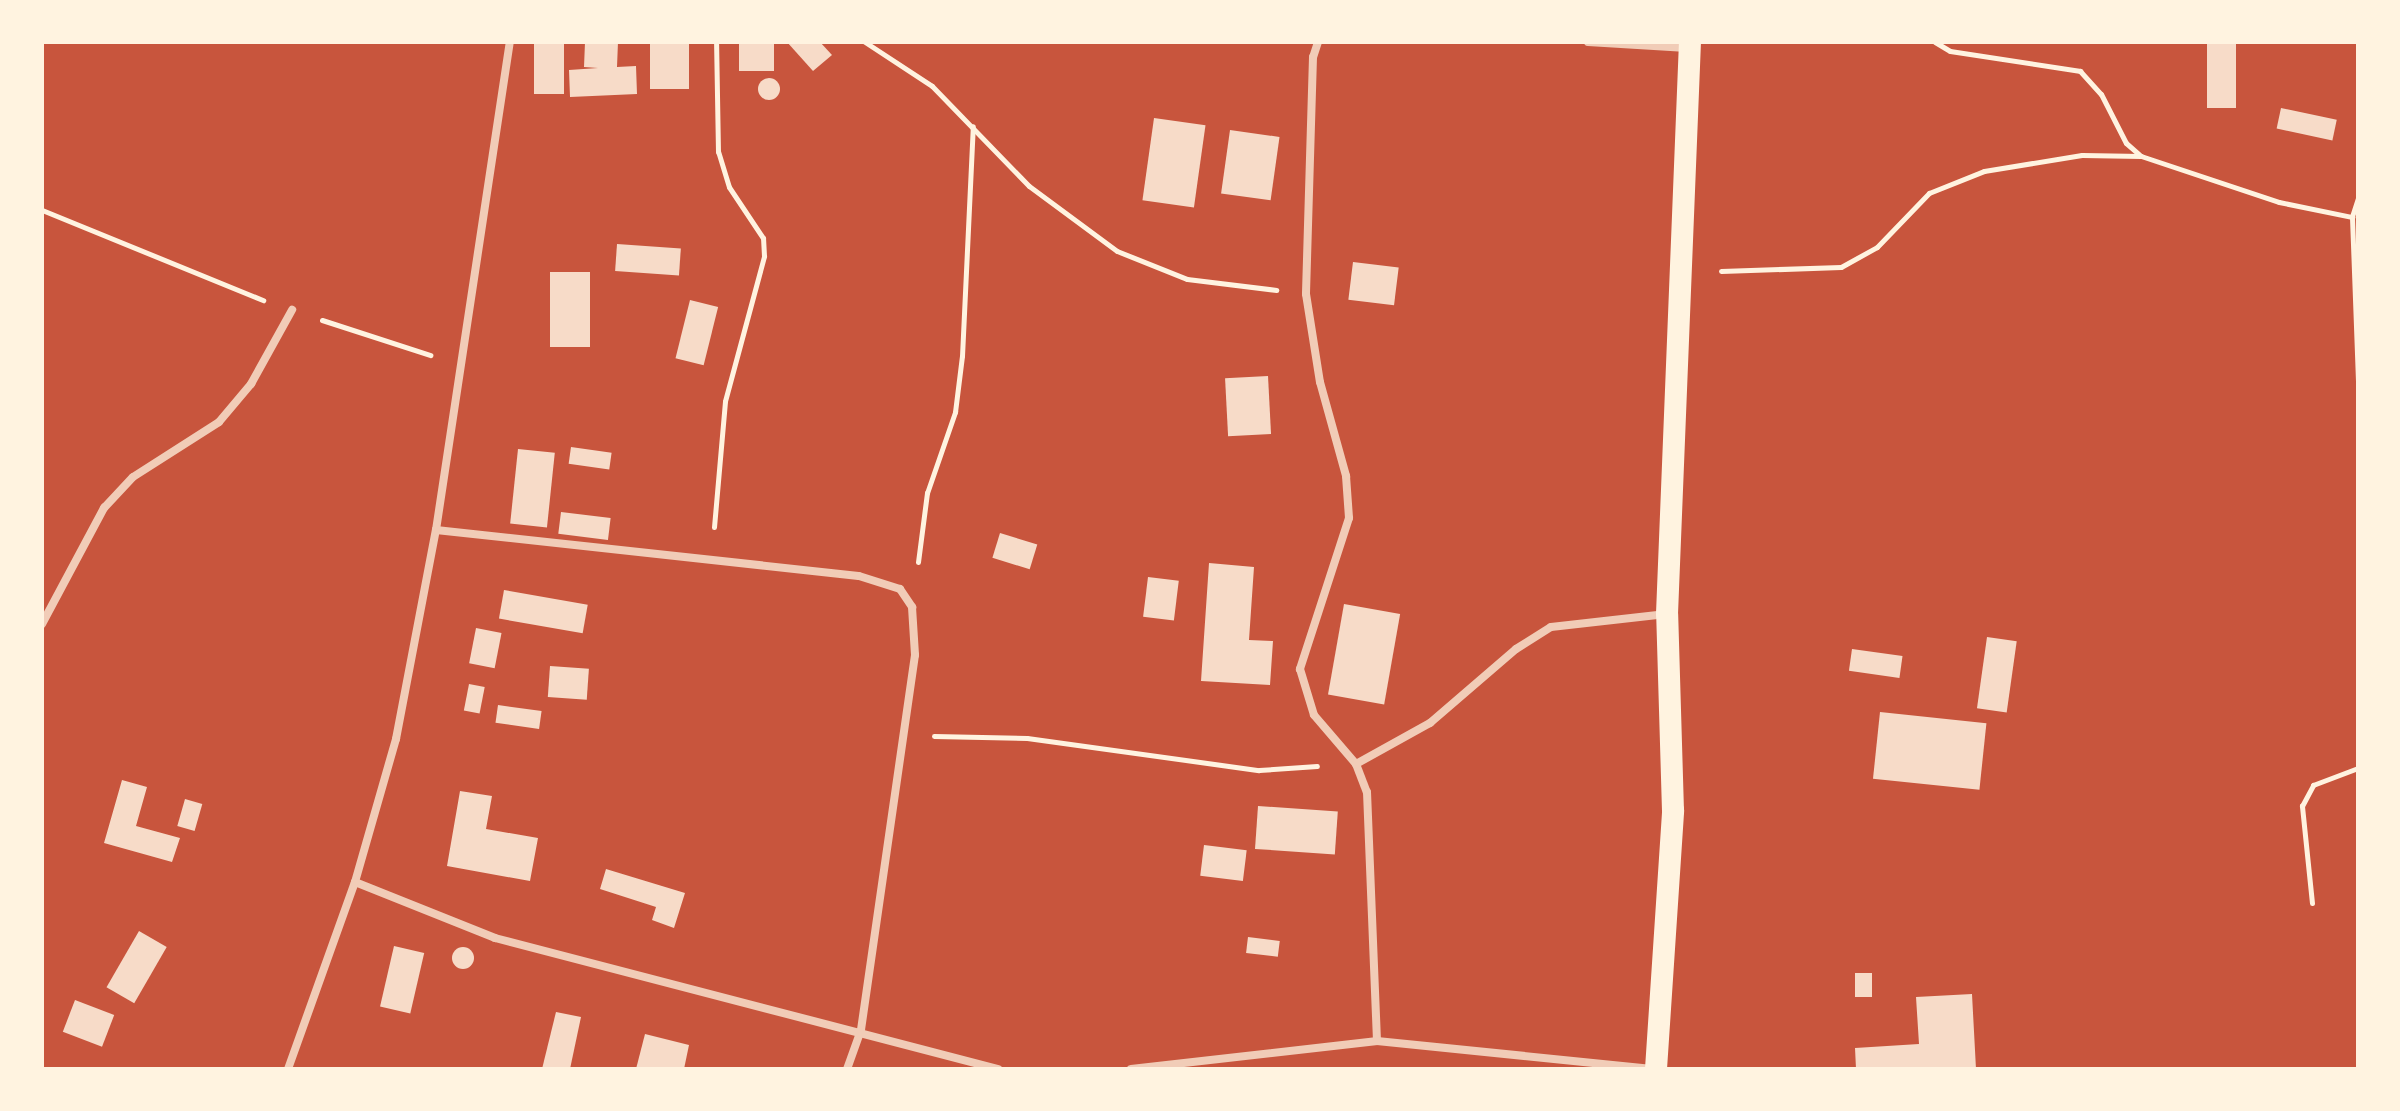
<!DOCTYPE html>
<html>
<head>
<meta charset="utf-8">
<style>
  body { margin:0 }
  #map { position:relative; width:2400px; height:1111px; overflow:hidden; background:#c8553d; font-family:"PT Sans",sans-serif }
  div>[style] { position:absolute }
  .building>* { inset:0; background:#f7dbc8; transform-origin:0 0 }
  .round { border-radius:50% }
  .path>* { height:5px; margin:-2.5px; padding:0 2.5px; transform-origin:2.5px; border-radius:2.5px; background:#fff3e0 }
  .minor>* { height:8px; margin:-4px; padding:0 4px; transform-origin:4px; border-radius:4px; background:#f1ccb7 }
  .trunk>* { height:22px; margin:-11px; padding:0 11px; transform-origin:11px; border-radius:11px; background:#fff3e0 }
  span { translate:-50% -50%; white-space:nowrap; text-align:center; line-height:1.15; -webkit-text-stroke:8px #fff3e0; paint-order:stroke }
  .frame { position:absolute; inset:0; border:44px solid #fff3e0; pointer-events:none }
</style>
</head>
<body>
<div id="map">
  <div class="building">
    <i style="left:534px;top:42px;width:30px;height:52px"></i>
    <i style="clip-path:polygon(585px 42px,618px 42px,617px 67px,636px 66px,637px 94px,570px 97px,569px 70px,598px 68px,584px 67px)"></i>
    <i style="left:650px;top:42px;width:39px;height:47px"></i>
    <i style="left:739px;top:42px;width:35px;height:29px"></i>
    <i style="clip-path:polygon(787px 42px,820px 42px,832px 55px,813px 71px)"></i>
    <i style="left:2207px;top:42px;width:29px;height:66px"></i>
    <i class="round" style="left:758px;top:78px;width:22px;height:22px"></i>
    <i style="left:2281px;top:108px;width:57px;height:21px;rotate:12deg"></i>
    <i style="left:1154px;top:118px;width:52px;height:83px;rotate:8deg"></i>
    <i style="left:1230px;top:130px;width:50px;height:64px;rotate:8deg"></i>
    <i style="left:617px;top:244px;width:64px;height:27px;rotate:4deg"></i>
    <i style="left:1353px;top:262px;width:46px;height:38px;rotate:7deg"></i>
    <i style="left:550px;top:272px;width:40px;height:75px"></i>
    <i style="left:690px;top:300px;width:29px;height:60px;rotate:14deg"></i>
    <i style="left:1268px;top:376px;width:58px;height:43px;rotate:87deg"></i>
    <i style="left:571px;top:447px;width:41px;height:17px;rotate:8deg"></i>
    <i style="left:518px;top:449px;width:37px;height:75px;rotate:6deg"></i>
    <i style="left:561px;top:512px;width:50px;height:22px;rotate:7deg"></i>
    <i style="left:1000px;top:533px;width:39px;height:26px;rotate:17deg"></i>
    <i style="clip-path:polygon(1209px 563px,1254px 567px,1249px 640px,1273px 641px,1270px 685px,1201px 681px)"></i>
    <i style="left:1148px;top:577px;width:31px;height:40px;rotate:7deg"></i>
    <i style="left:504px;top:590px;width:85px;height:29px;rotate:10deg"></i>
    <i style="left:1344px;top:604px;width:57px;height:92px;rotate:10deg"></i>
    <i style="left:476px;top:628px;width:26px;height:36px;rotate:11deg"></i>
    <i style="left:1987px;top:637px;width:30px;height:72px;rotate:8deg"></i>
    <i style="left:1852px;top:649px;width:51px;height:22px;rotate:8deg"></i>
    <i style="left:550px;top:666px;width:39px;height:31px;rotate:4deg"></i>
    <i style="left:469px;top:684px;width:16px;height:27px;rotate:11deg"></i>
    <i style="left:498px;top:705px;width:44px;height:18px;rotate:8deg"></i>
    <i style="left:1880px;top:712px;width:107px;height:67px;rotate:6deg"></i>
    <i style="clip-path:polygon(122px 780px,147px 787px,136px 826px,180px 838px,172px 862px,104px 843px)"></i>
    <i style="clip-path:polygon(460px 791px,492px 796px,486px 829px,538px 838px,530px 881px,447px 866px)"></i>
    <i style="left:185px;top:799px;width:18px;height:28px;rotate:16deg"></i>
    <i style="left:1258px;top:806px;width:80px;height:43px;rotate:4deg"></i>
    <i style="left:1204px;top:845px;width:43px;height:31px;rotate:7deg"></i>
    <i style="clip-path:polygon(606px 869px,685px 893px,674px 928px,652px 920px,656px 907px,600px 889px)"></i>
    <i style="left:139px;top:931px;width:32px;height:65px;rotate:30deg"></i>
    <i style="left:1248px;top:937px;width:32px;height:16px;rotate:7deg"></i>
    <i style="left:394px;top:946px;width:31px;height:62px;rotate:13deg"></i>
    <i class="round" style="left:452px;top:947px;width:22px;height:22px"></i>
    <i style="left:1855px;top:973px;width:17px;height:24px"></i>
    <i style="clip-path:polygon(1972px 994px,1976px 1069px,1856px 1069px,1855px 1048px,1919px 1044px,1916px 997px)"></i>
    <i style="left:75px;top:1000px;width:42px;height:34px;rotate:21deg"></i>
    <i style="clip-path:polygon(556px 1012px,581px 1017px,570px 1069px,542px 1069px)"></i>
    <i style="clip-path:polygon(645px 1034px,689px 1045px,684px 1069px,636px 1069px)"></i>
  </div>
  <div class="path">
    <i style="left:865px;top:42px;width:80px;rotate:33.3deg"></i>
    <i style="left:932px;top:86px;width:139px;rotate:45.9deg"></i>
    <i style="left:1029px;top:186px;width:109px;rotate:36.5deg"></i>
    <i style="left:1117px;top:251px;width:75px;rotate:21.8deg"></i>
    <i style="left:1187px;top:279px;width:90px;rotate:7deg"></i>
    <i style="left:1935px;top:42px;width:17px;rotate:31deg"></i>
    <i style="left:1950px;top:51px;width:132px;rotate:8.7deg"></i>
    <i style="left:2080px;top:71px;width:31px;rotate:48deg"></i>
    <i style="left:2101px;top:94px;width:55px;rotate:63deg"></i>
    <i style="left:2126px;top:143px;width:18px;rotate:41deg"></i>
    <i style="left:2358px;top:198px;width:20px;rotate:108deg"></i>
    <i style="left:2352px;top:217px;width:166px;rotate:87.9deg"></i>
    <i style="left:42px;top:210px;width:239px;rotate:22.2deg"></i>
    <i style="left:1721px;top:271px;width:120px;rotate:-1.9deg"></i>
    <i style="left:1841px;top:267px;width:41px;rotate:-29.1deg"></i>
    <i style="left:1877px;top:247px;width:75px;rotate:-46.1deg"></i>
    <i style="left:1929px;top:193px;width:59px;rotate:-21.8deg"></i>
    <i style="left:1984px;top:171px;width:99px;rotate:-9.3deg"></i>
    <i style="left:2082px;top:155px;width:59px;rotate:1deg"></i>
    <i style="left:2141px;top:156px;width:145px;rotate:18.4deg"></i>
    <i style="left:2279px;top:202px;width:75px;rotate:11.6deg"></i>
    <i style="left:322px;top:320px;width:114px;rotate:18deg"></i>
    <i style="left:714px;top:527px;width:126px;rotate:-85deg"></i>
    <i style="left:725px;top:401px;width:150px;rotate:-74.9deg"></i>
    <i style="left:764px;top:256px;width:18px;rotate:-93deg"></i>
    <i style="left:763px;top:238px;width:61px;rotate:-123.7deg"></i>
    <i style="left:729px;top:187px;width:37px;rotate:-107deg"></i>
    <i style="left:718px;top:152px;width:110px;rotate:-91deg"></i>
    <i style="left:918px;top:562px;width:70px;rotate:-82.6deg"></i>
    <i style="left:927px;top:493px;width:86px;rotate:-70.9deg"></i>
    <i style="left:955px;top:412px;width:56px;rotate:-82.9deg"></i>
    <i style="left:962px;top:356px;width:230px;rotate:-87.3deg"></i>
    <i style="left:934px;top:736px;width:93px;rotate:1.2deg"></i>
    <i style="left:1027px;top:738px;width:234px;rotate:7.9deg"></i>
    <i style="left:1259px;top:770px;width:58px;rotate:-3.9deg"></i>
    <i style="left:2312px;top:903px;width:98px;rotate:-95.9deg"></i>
    <i style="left:2302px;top:806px;width:24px;rotate:-62deg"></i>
    <i style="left:2313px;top:785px;width:48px;rotate:-20.7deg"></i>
  </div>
  <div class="minor">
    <i style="left:1318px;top:42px;width:16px;rotate:108deg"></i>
    <i style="left:1313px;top:57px;width:237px;rotate:91.7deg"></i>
    <i style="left:1306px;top:294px;width:89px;rotate:81deg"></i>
    <i style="left:1320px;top:382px;width:98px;rotate:74.5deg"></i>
    <i style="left:1346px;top:476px;width:42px;rotate:85.9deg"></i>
    <i style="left:1349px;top:518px;width:159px;rotate:108deg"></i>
    <i style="left:1300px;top:669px;width:48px;rotate:73.1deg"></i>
    <i style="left:1314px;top:715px;width:65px;rotate:49.4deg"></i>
    <i style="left:1356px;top:764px;width:30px;rotate:69deg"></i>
    <i style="left:1367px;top:792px;width:249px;rotate:87.7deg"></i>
    <i style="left:1588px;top:42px;width:99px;rotate:3.5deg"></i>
    <i style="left:436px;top:530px;width:425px;rotate:6.2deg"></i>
    <i style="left:859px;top:576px;width:43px;rotate:17.6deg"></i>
    <i style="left:900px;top:589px;width:22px;rotate:56deg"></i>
    <i style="left:912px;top:607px;width:48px;rotate:86.4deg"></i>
    <i style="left:915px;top:655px;width:379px;rotate:98.2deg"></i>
    <i style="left:861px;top:1030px;width:41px;rotate:109.7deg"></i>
    <i style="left:42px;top:624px;width:132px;rotate:-61.9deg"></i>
    <i style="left:104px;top:508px;width:42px;rotate:-46.9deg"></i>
    <i style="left:133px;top:477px;width:102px;rotate:-32.6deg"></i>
    <i style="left:219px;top:422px;width:50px;rotate:-49.9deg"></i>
    <i style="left:251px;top:384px;width:85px;rotate:-61deg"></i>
    <i style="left:1356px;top:764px;width:85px;rotate:-29deg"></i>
    <i style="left:1430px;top:723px;width:113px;rotate:-40.7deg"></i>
    <i style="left:1516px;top:649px;width:41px;rotate:-32.2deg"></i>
    <i style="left:1551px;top:627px;width:116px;rotate:-6.4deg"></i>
    <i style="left:355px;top:882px;width:151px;rotate:21.8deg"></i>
    <i style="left:495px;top:938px;width:520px;rotate:14.6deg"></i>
    <i style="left:288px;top:1069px;width:199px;rotate:-70.3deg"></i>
    <i style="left:355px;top:882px;width:149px;rotate:-74deg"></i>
    <i style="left:396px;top:739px;width:213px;rotate:-79.2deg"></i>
    <i style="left:436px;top:530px;width:494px;rotate:-81.4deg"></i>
    <i style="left:1131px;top:1069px;width:248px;rotate:-6.5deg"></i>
    <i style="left:1377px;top:1041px;width:279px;rotate:5.8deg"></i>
  </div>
  <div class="trunk">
    <i style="left:1656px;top:1069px;width:259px;rotate:-86.2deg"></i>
    <i style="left:1673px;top:811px;width:197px;rotate:-91.7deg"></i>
    <i style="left:1667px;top:614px;width:572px;rotate:-87.7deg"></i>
  </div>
  <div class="frame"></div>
</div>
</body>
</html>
